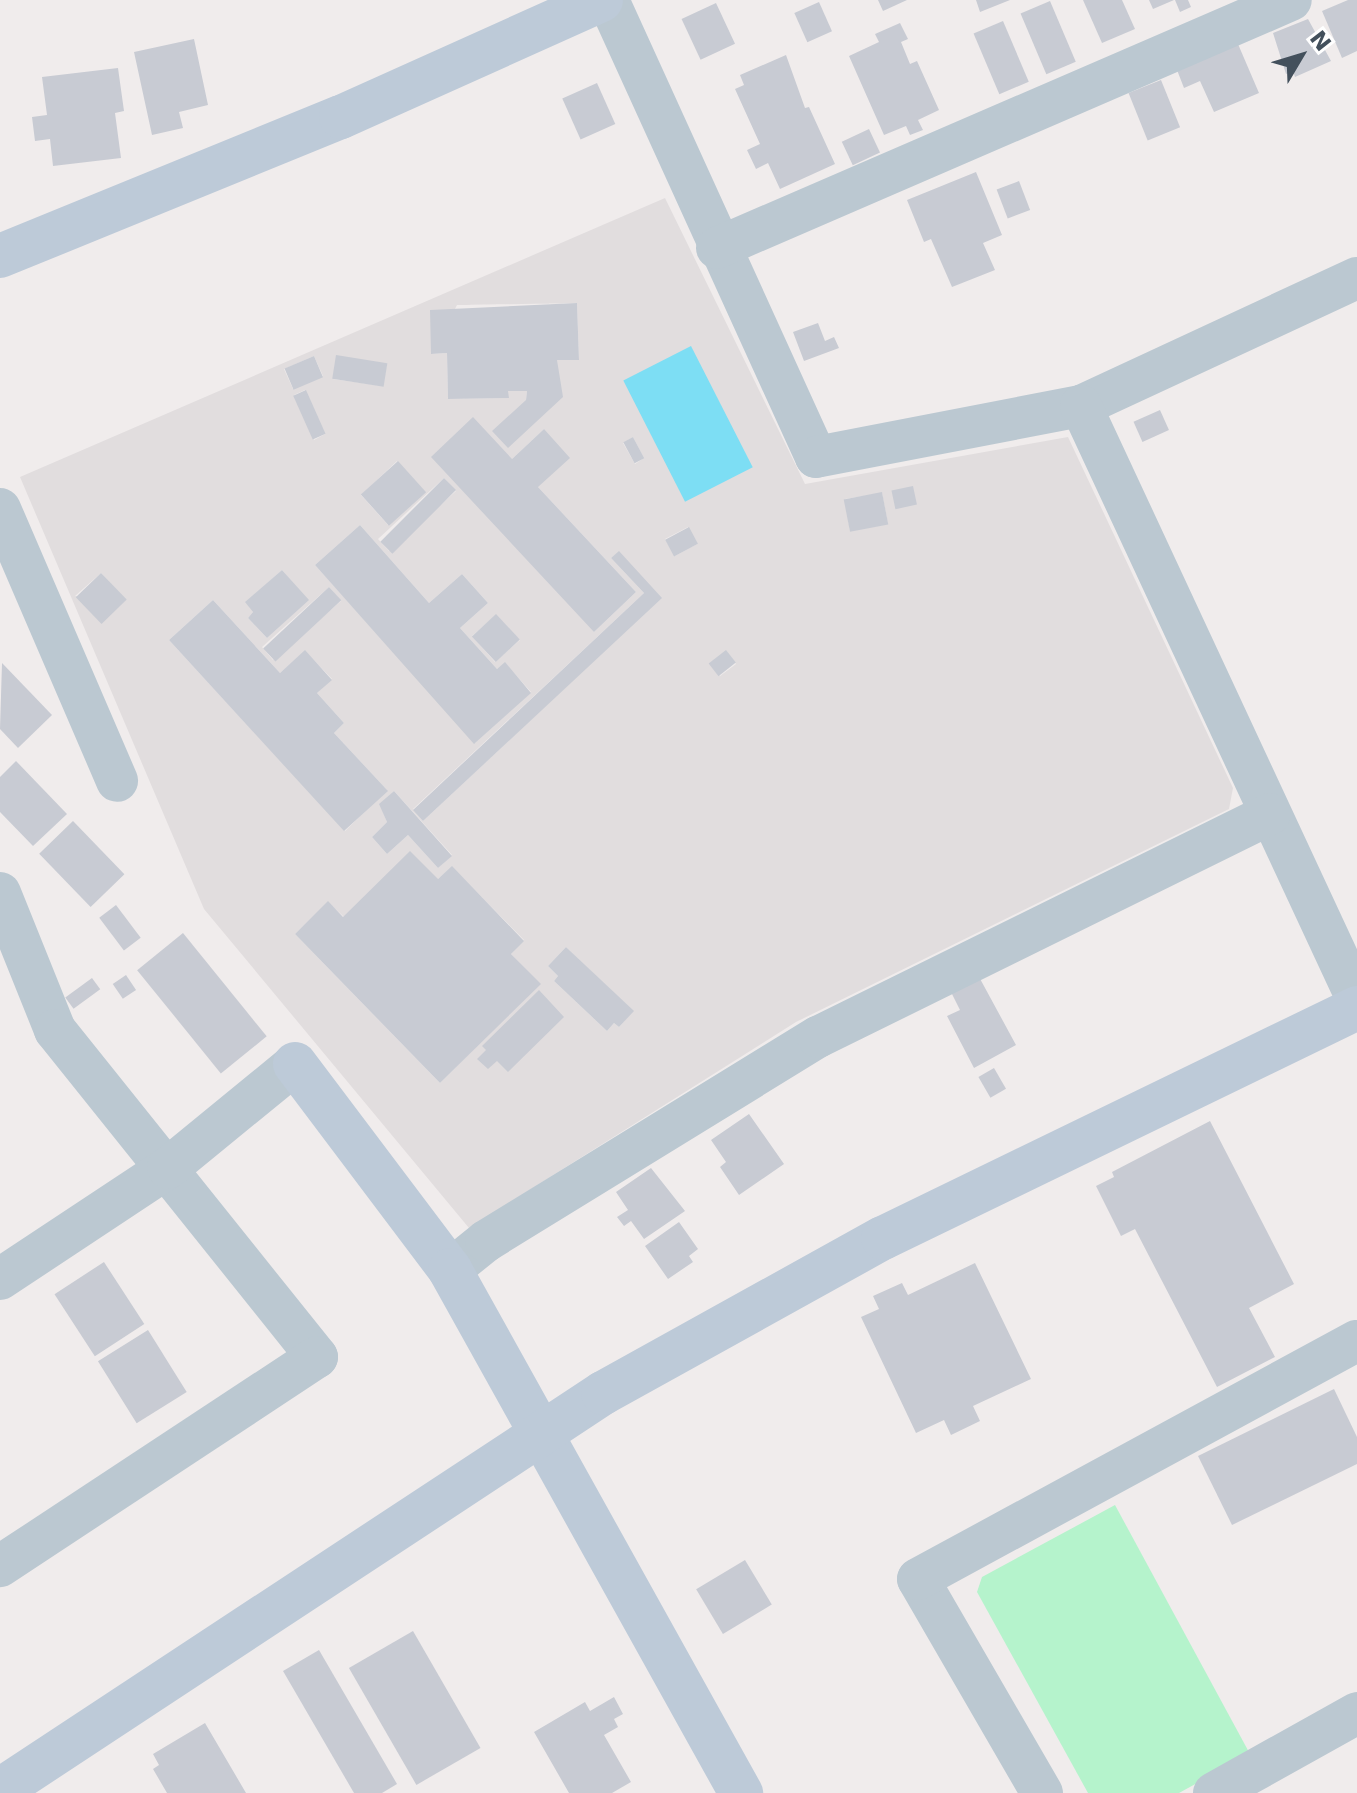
<!DOCTYPE html>
<html>
<head>
<meta charset="utf-8">
<style>
  body { margin:0 }
  #map { position:relative; width:1357px; height:1793px; overflow:hidden; background:#f0ecec; font-family:"DejaVu Sans",sans-serif }
  div>[style] { position:absolute }
  .education>* { inset:0; background:#e1ddde }
  .green>* { inset:0; background:#b5f3cc }
  .water>* { inset:0; background:#7ddef4; transform-origin:0 0 }
  .building>* { inset:0; background:#c8cbd3; transform-origin:0 0 }
  .street>* { height:42px; margin:-21px; padding:0 21px; transform-origin:21px; border-radius:21px; background:#bbc8d1 }
  .secondary>* { height:44px; margin:-22px; padding:0 22px; transform-origin:22px; border-radius:22px; background:#bdcad8 }
  span { translate:-50% -50%; white-space:nowrap; text-align:center; line-height:1.15; -webkit-text-stroke:8px #fff; paint-order:stroke }
  .north { position:absolute; left:1261px; top:16px; width:80px; height:80px; -webkit-text-stroke:6px #fff; paint-order:stroke; rotate:52deg; font-size:22px; font-weight:700; line-height:32px; text-align:center; color:#43505c }
  .north::after { content:''; display:block; margin:auto; width:28px; height:36px; background:#43505c; clip-path:polygon(50% 0,100% 100%,50% 72%,0 100%) }
</style>
</head>
<body>
<div id="map">
  <div class="education">
    <i style="clip-path:polygon(evenodd,665px 198px,805px 484px,1068px 437px,1233px 788px,1229px 809px,796px 1022px,469px 1228px,204px 909px,20px 477px,665px 198px,577px 303px,579px 360px,557px 360px,558px 390px,526px 400px,527px 391px,508px 391px,508px 398px,448px 399px,447px 353px,432px 354px,457px 305px,577px 303px,665px 198px,314px 356px,323px 376px,293px 389px,284px 369px,314px 356px,665px 198px,387px 363px,383px 386px,333px 379px,387px 363px,665px 198px,305px 390px,325px 434px,314px 440px,294px 395px,305px 390px,665px 198px,544px 429px,538px 487px,636px 592px,594px 632px,512px 459px,544px 429px,665px 198px,633px 437px,644px 458px,635px 464px,623px 443px,633px 437px,665px 198px,397px 461px,425px 492px,388px 525px,361px 495px,397px 461px,665px 198px,444px 478px,456px 491px,389px 551px,378px 539px,444px 478px,665px 198px,882px 493px,888px 524px,850px 531px,845px 499px,882px 493px,665px 198px,360px 525px,429px 603px,462px 574px,488px 603px,460px 628px,497px 669px,505px 663px,531px 692px,475px 743px,315px 565px,360px 525px,665px 198px,688px 527px,697px 544px,675px 556px,665px 539px,688px 527px,665px 198px,619px 552px,661px 598px,423px 821px,413px 809px,644px 593px,611px 558px,619px 552px,665px 198px,282px 570px,308px 600px,267px 638px,248px 618px,253px 612px,246px 602px,282px 570px,665px 198px,101px 573px,126px 600px,75px 596px,101px 573px,665px 198px,329px 587px,341px 601px,273px 660px,262px 647px,329px 587px,665px 198px,213px 600px,280px 673px,305px 651px,332px 679px,317px 693px,344px 723px,334px 733px,387px 790px,345px 831px,169px 640px,213px 600px,665px 198px,496px 615px,520px 640px,495px 662px,472px 636px,496px 615px,665px 198px,726px 651px,736px 664px,720px 676px,710px 664px,726px 651px,665px 198px,394px 791px,452px 855px,438px 868px,408px 835px,387px 854px,372px 837px,387px 822px,380px 804px,394px 791px,665px 198px,452px 867px,524px 940px,511px 954px,540px 984px,440px 1083px,295px 934px,328px 902px,344px 917px,438px 879px,452px 867px,665px 198px,566px 947px,633px 1011px,619px 1027px,614px 1023px,607px 1031px,554px 981px,558px 976px,548px 966px,566px 947px)"></i>
  </div>
  <div class="green">
    <i style="clip-path:polygon(1115px 1505px,1250px 1754px,1179px 1793px,1088px 1793px,977px 1592px,982px 1577px)"></i>
  </div>
  <div class="water">
    <i style="left:691px;top:346px;width:136px;height:76px;rotate:63deg"></i>
  </div>
  <div class="building">
    <i style="clip-path:polygon(878px 0,907px 0,883px 11px)"></i>
    <i style="clip-path:polygon(976px 0,1010px 0,980px 12px)"></i>
    <i style="clip-path:polygon(1083px 0,1122px 0,1135px 29px,1102px 43px)"></i>
    <i style="clip-path:polygon(1149px 0,1174px 0,1153px 9px)"></i>
    <i style="clip-path:polygon(1175px 0,1188px 0,1191px 7px,1180px 12px)"></i>
    <i style="clip-path:polygon(1348px 0,1357px 0,1357px 51px,1342px 58px,1322px 11px)"></i>
    <i style="left:1050px;top:1px;width:66px;height:32px;rotate:67deg"></i>
    <i style="left:819px;top:2px;width:32px;height:27px;rotate:66deg"></i>
    <i style="left:716px;top:3px;width:45px;height:38px;rotate:65deg"></i>
    <i style="clip-path:polygon(1308px 19px,1331px 61px,1295px 77px,1293px 71px,1286px 74px,1273px 33px)"></i>
    <i style="left:1003px;top:21px;width:66px;height:32px;rotate:67deg"></i>
    <i style="clip-path:polygon(900px 23px,908px 39px,901px 42px,910px 64px,917px 61px,939px 110px,918px 120px,923px 130px,910px 135px,906px 126px,884px 135px,849px 56px,879px 42px,875px 34px)"></i>
    <i style="clip-path:polygon(194px 39px,208px 105px,179px 112px,183px 128px,152px 135px,134px 52px)"></i>
    <i style="clip-path:polygon(1238px 44px,1259px 93px,1214px 112px,1200px 81px,1184px 88px,1177px 70px)"></i>
    <i style="clip-path:polygon(786px 55px,805px 108px,809px 107px,835px 164px,780px 189px,768px 163px,756px 169px,747px 150px,760px 144px,735px 89px,744px 85px,740px 75px)"></i>
    <i style="clip-path:polygon(118px 68px,124px 111px,115px 113px,121px 158px,53px 166px,50px 139px,35px 141px,32px 117px,47px 115px,42px 77px)"></i>
    <i style="left:1161px;top:80px;width:51px;height:35px;rotate:68deg"></i>
    <i style="left:597px;top:83px;width:45px;height:38px;rotate:66deg"></i>
    <i style="left:869px;top:129px;width:26px;height:30px;rotate:65deg"></i>
    <i style="clip-path:polygon(976px 172px,1002px 235px,983px 243px,995px 270px,952px 287px,931px 239px,924px 242px,907px 200px)"></i>
    <i style="left:1019px;top:181px;width:31px;height:24px;rotate:69deg"></i>
    <i style="clip-path:polygon(577px 303px,579px 360px,557px 360px,563px 397px,508px 448px,492px 431px,526px 400px,527px 391px,508px 391px,509px 398px,448px 399px,447px 353px,431px 354px,430px 310px)"></i>
    <i style="clip-path:polygon(818px 323px,825px 341px,834px 337px,839px 348px,804px 361px,793px 332px)"></i>
    <i style="left:336px;top:355px;width:52px;height:24px;rotate:9deg"></i>
    <i style="left:314px;top:356px;width:23px;height:32px;rotate:67deg"></i>
    <i style="left:306px;top:390px;width:48px;height:14px;rotate:66deg"></i>
    <i style="left:1160px;top:410px;width:22px;height:29px;rotate:66deg"></i>
    <i style="clip-path:polygon(473px 417px,512px 459px,544px 429px,570px 458px,538px 487px,636px 592px,594px 632px,431px 457px)"></i>
    <i style="left:633px;top:437px;width:24px;height:11px;rotate:62deg"></i>
    <i style="left:398px;top:461px;width:42px;height:50px;rotate:48deg"></i>
    <i style="left:444px;top:478px;width:17px;height:90px;rotate:45deg"></i>
    <i style="left:913px;top:486px;width:19px;height:22px;rotate:78deg"></i>
    <i style="left:882px;top:492px;width:33px;height:39px;rotate:79deg"></i>
    <i style="clip-path:polygon(360px 525px,429px 603px,462px 574px,488px 603px,460px 628px,497px 669px,505px 662px,531px 693px,474px 744px,315px 565px)"></i>
    <i style="left:689px;top:527px;width:19px;height:27px;rotate:62deg"></i>
    <i style="clip-path:polygon(619px 551px,662px 598px,423px 821px,413px 810px,644px 593px,611px 558px)"></i>
    <i style="clip-path:polygon(282px 570px,309px 600px,267px 638px,248px 618px,253px 612px,245px 602px)"></i>
    <i style="left:101px;top:573px;width:37px;height:35px;rotate:46deg"></i>
    <i style="left:329px;top:587px;width:18px;height:90px;rotate:47deg"></i>
    <i style="clip-path:polygon(213px 600px,280px 673px,305px 650px,332px 680px,317px 693px,344px 723px,334px 733px,388px 791px,344px 831px,169px 640px)"></i>
    <i style="left:496px;top:614px;width:35px;height:33px;rotate:47deg"></i>
    <i style="left:726px;top:650px;width:16px;height:22px;rotate:52deg"></i>
    <i style="clip-path:polygon(2px 663px,52px 715px,18px 748px,0 729px)"></i>
    <i style="clip-path:polygon(16px 761px,67px 814px,33px 846px,0 812px,0 777px)"></i>
    <i style="clip-path:polygon(394px 791px,452px 856px,438px 868px,408px 835px,387px 854px,372px 837px,387px 822px,379px 804px)"></i>
    <i style="left:73px;top:821px;width:74px;height:47px;rotate:46deg"></i>
    <i style="clip-path:polygon(410px 851px,438px 879px,452px 866px,524px 941px,511px 954px,541px 984px,440px 1083px,295px 934px,328px 901px,343px 917px)"></i>
    <i style="left:116px;top:905px;width:41px;height:21px;rotate:53deg"></i>
    <i style="left:183px;top:933px;width:133px;height:59px;rotate:51deg"></i>
    <i style="clip-path:polygon(566px 947px,634px 1011px,619px 1027px,614px 1023px,607px 1031px,554px 981px,558px 976px,548px 966px)"></i>
    <i style="left:126px;top:975px;width:18px;height:16px;rotate:56deg"></i>
    <i style="clip-path:polygon(978px 975px,1016px 1045px,974px 1068px,947px 1016px,960px 1010px,950px 990px)"></i>
    <i style="left:92px;top:978px;width:14px;height:33px;rotate:54deg"></i>
    <i style="clip-path:polygon(539px 990px,564px 1017px,508px 1072px,497px 1061px,488px 1069px,477px 1059px,486px 1050px,482px 1046px)"></i>
    <i style="left:994px;top:1068px;width:24px;height:18px;rotate:60deg"></i>
    <i style="clip-path:polygon(749px 1114px,784px 1164px,739px 1195px,720px 1167px,726px 1162px,711px 1140px)"></i>
    <i style="clip-path:polygon(1210px 1121px,1294px 1284px,1249px 1308px,1275px 1357px,1217px 1387px,1135px 1229px,1121px 1236px,1096px 1186px,1114px 1177px,1112px 1172px)"></i>
    <i style="clip-path:polygon(651px 1168px,685px 1211px,644px 1239px,631px 1221px,624px 1226px,617px 1217px,628px 1210px,616px 1192px)"></i>
    <i style="clip-path:polygon(679px 1222px,698px 1249px,689px 1256px,693px 1262px,668px 1279px,645px 1246px)"></i>
    <i style="left:104px;top:1262px;width:74px;height:59px;rotate:57deg"></i>
    <i style="clip-path:polygon(975px 1263px,1031px 1379px,973px 1406px,980px 1421px,951px 1435px,944px 1420px,916px 1433px,861px 1317px,879px 1309px,873px 1296px,902px 1283px,908px 1295px)"></i>
    <i style="left:148px;top:1330px;width:73px;height:59px;rotate:58deg"></i>
    <i style="clip-path:polygon(1334px 1389px,1357px 1437px,1357px 1464px,1232px 1525px,1198px 1456px)"></i>
    <i style="left:745px;top:1560px;width:52px;height:57px;rotate:59deg"></i>
    <i style="left:413px;top:1631px;width:135px;height:74px;rotate:60deg"></i>
    <i style="clip-path:polygon(319px 1650px,397px 1784px,382px 1793px,354px 1793px,283px 1671px)"></i>
    <i style="clip-path:polygon(614px 1697px,623px 1714px,614px 1719px,618px 1727px,604px 1735px,631px 1782px,612px 1793px,569px 1793px,534px 1732px,585px 1702px,590px 1711px)"></i>
    <i style="clip-path:polygon(205px 1723px,246px 1793px,167px 1793px,153px 1769px,159px 1765px,153px 1754px)"></i>
  </div>
  <div class="street">
    <i style="left:608px;top:0;width:502px;rotate:65.53deg"></i>
    <i style="left:816px;top:457px;width:270px;rotate:-10.9deg"></i>
    <i style="left:1081px;top:406px;width:304px;rotate:-24.9deg"></i>
    <i style="left:717px;top:248px;width:625px;rotate:-23.37deg"></i>
    <i style="left:1081px;top:406px;width:654px;rotate:65.04deg"></i>
    <i style="left:0;top:509px;width:296px;rotate:66.7deg"></i>
    <i style="left:0;top:893px;width:148px;rotate:68.1deg"></i>
    <i style="left:55px;top:1030px;width:419px;rotate:51.3deg"></i>
    <i style="left:317px;top:1357px;width:380px;rotate:146.6deg"></i>
    <i style="left:450px;top:1270px;width:46px;rotate:-38.9deg"></i>
    <i style="left:486px;top:1241px;width:390px;rotate:-31.6deg"></i>
    <i style="left:818px;top:1037px;width:504px;rotate:-26.26deg"></i>
    <i style="left:0;top:1279px;width:201px;rotate:-33.5deg"></i>
    <i style="left:168px;top:1168px;width:164px;rotate:-39.3deg"></i>
    <i style="left:1042px;top:1793px;width:247px;rotate:-120.1deg"></i>
    <i style="left:918px;top:1579px;width:499px;rotate:-28.5deg"></i>
    <i style="left:1214px;top:1793px;width:164px;rotate:-29.2deg"></i>
  </div>
  <div class="secondary">
    <i style="left:0;top:256px;width:368px;rotate:-22.2deg"></i>
    <i style="left:341px;top:117px;width:285px;rotate:-24.2deg"></i>
    <i style="left:295px;top:1064px;width:258px;rotate:53deg"></i>
    <i style="left:450px;top:1270px;width:599px;rotate:60.91deg"></i>
    <i style="left:0;top:1790px;width:722px;rotate:-33.36deg"></i>
    <i style="left:603px;top:1393px;width:320px;rotate:-29deg"></i>
    <i style="left:883px;top:1238px;width:527px;rotate:-25.88deg"></i>
  </div>
  <div class="north">N</div>
</div>
</body>
</html>
